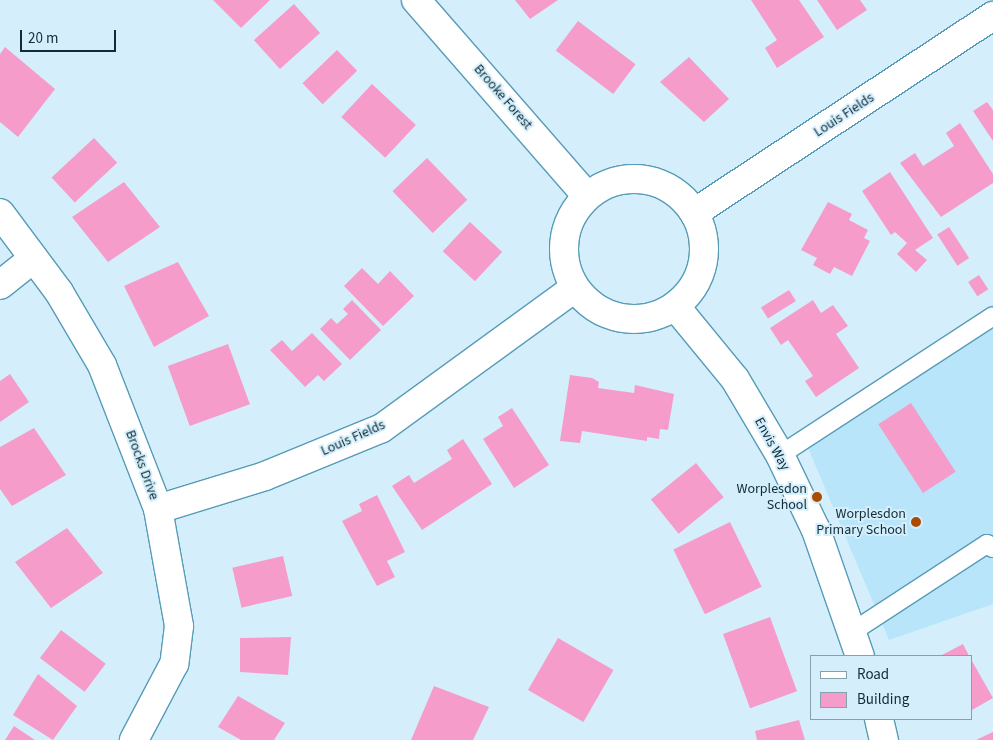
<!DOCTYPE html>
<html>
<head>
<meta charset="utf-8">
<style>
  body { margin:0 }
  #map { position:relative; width:993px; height:740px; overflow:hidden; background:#d4effb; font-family:"Source Sans 3",sans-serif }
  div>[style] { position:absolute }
  .built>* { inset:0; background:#b8e5fa }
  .building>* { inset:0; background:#f59cca; transform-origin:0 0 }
  .roads { filter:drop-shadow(1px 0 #579bb8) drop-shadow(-1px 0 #579bb8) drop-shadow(0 1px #579bb8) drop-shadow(0 -1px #579bb8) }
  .lane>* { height:18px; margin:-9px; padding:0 9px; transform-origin:9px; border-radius:9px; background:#fff }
  .street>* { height:28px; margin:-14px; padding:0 14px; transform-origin:14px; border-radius:14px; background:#fff }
  .street>.ring { margin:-14px; padding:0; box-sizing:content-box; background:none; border:28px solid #fff; border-radius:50% }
  .dots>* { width:14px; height:14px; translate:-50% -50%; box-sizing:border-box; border:2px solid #d4effb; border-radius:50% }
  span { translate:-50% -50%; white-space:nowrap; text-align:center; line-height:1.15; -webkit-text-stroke:4px #d4effb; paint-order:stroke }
  .street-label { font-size:14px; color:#0f2c38 }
  .poi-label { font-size:14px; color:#0f2c38 }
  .right { translate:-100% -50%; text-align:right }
  .legend { position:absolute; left:810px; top:655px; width:162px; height:65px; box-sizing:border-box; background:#d4effb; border:1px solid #85a1ad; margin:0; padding:6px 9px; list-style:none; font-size:15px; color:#0f2c38 }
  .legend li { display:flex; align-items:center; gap:10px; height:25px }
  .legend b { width:25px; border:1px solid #85a1ad }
  .scale { position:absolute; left:20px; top:30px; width:96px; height:22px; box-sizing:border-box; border:2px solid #0f2c38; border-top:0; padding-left:6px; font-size:15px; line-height:18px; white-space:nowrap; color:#0f2c38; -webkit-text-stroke:4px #d4effb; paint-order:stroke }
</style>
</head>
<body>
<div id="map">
  <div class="built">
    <i style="clip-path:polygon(993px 321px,993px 604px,889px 640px,806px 443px)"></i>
  </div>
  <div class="building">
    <i style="clip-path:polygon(213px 0,270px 0,241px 28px)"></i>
    <i style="clip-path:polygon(515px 0,558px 0,530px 19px)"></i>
    <i style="clip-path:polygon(751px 0,799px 0,824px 37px,777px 68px,765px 48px,777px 40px)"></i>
    <i style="clip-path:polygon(817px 0,860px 0,867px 10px,837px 30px)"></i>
    <i style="left:294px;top:4px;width:39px;height:54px;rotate:48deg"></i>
    <i style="left:578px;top:21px;width:72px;height:37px;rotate:37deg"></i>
    <i style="clip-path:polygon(5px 47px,55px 89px,18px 137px,0 122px,0 54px)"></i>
    <i style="left:337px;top:50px;width:29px;height:48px;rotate:46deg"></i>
    <i style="clip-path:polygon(689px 57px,729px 99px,704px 122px,660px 82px)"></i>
    <i style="left:372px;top:84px;width:60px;height:45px;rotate:43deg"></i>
    <i style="clip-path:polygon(987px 102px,993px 110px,993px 141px,973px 111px)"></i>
    <i style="clip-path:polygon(960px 123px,993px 174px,993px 183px,941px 217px,900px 163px,915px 153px,923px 166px,954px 146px,946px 133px)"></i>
    <i style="left:94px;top:138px;width:34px;height:58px;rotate:47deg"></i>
    <i style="left:427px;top:158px;width:58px;height:48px;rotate:46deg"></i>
    <i style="clip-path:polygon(890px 172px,933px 238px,915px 250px,927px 260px,916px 272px,897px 254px,907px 243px,895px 232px,891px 235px,862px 191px)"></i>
    <i style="clip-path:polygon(124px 182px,160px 227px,108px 262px,72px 217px)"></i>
    <i style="clip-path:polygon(828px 202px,852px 214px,849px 220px,868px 230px,864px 238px,870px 241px,852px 276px,834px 267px,830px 274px,813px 265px,817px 258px,801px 250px)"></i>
    <i style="left:470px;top:222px;width:44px;height:40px;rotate:43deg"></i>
    <i style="left:949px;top:227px;width:37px;height:14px;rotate:57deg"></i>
    <i style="clip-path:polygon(178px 262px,209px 316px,154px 347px,124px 286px)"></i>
    <i style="clip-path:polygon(362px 268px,378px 284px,390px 271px,414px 296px,383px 326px,344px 286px)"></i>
    <i style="left:979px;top:275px;width:17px;height:13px;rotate:57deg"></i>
    <i style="left:789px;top:290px;width:13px;height:33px;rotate:58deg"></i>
    <i style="clip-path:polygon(352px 300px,381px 330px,350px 360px,320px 329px,331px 318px,337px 324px,348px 314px,343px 309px)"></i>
    <i style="clip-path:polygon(813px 300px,821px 313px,833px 305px,848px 326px,836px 334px,859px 368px,816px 397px,805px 381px,813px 376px,788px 340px,781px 345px,770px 328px)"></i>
    <i style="clip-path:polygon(312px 333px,342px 364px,324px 381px,318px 375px,305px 387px,270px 350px,282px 340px,292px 351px)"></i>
    <i style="left:228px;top:344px;width:64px;height:64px;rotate:70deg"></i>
    <i style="clip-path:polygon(10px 374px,29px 402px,0 422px,0 381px)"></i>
    <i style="clip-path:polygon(570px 375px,592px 378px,599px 382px,598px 388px,634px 393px,635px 385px,674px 394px,668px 430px,660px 429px,659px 439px,647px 437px,647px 441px,582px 431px,580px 443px,560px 441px)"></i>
    <i style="left:911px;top:403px;width:82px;height:39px;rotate:57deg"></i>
    <i style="clip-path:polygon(512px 408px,549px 465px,514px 488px,483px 439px,503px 426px,498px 417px)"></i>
    <i style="clip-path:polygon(34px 428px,66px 475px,12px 506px,0 489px,0 447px)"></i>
    <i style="clip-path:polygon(463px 439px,492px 484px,422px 530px,392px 486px,409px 475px,414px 483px,452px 459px,447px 450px)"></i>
    <i style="left:696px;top:463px;width:44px;height:58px;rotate:51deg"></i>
    <i style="clip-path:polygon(377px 495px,405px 552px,387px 561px,395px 577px,377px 586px,342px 521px,362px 511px,359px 504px)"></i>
    <i style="left:730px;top:522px;width:72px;height:63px;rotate:64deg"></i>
    <i style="clip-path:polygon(67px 528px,103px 573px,51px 608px,15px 562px)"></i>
    <i style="left:283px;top:556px;width:41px;height:52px;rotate:77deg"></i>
    <i style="left:770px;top:617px;width:79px;height:50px;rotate:70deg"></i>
    <i style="left:61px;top:630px;width:56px;height:35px;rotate:37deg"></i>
    <i style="clip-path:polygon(291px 637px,288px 675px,240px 672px,240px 638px)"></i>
    <i style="left:558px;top:638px;width:64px;height:60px;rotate:30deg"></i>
    <i style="clip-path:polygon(963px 644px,969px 656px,940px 656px)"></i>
    <i style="clip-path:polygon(972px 661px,993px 698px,972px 710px)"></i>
    <i style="clip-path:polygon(38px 674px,77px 706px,53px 740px,13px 715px)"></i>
    <i style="clip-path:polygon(434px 686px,489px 707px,473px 740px,411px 740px)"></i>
    <i style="clip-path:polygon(238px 696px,285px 723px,274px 740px,241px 740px,218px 727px)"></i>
    <i style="clip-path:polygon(799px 720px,805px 740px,757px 740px,755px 731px)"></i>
    <i style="clip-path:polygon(14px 726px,35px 740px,5px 740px)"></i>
    <i style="clip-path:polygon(993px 732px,993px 740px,976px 740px)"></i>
  </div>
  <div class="roads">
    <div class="lane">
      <i style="left:780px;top:455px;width:254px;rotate:-33.1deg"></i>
      <i style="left:852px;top:632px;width:161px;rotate:-33.1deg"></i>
      <i style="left:987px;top:544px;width:7px;rotate:34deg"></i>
    </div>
    <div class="street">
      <i style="left:416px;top:0;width:260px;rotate:48.9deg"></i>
      <i class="ring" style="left:564px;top:179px;width:112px;height:112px"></i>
      <i style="left:0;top:213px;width:99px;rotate:53.2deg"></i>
      <i style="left:59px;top:292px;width:85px;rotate:59.5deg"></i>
      <i style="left:102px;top:365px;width:155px;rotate:68.7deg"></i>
      <i style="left:158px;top:509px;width:119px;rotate:79.8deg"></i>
      <i style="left:179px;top:626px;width:38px;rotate:97deg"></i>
      <i style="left:174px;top:664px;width:86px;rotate:117.8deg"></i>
      <i style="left:694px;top:213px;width:358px;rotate:-33.4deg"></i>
      <i style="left:0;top:285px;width:43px;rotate:-38.5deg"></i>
      <i style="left:675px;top:306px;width:94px;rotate:50.6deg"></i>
      <i style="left:735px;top:379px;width:88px;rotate:59.4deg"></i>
      <i style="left:780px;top:455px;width:83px;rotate:64.4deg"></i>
      <i style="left:816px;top:530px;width:133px;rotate:70.8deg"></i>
      <i style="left:158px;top:509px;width:112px;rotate:-17.1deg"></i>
      <i style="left:265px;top:476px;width:126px;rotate:-22.3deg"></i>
      <i style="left:382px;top:428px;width:238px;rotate:-36deg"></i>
      <i style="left:879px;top:719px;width:22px;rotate:77deg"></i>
    </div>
  </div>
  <div class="dots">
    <i style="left:817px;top:497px;background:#ab4b02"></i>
    <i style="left:916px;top:522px;background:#ab4b02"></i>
  </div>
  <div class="street-label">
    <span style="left:503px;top:97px;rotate:49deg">Brooke Forest</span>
    <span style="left:844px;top:115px;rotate:-33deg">Louis Fields</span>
    <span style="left:353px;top:438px;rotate:-24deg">Louis Fields</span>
    <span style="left:772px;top:444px;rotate:61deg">Envis Way</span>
    <span style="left:142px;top:465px;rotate:70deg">Brocks Drive</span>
  </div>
  <div class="poi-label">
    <span class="right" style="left:807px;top:497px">Worplesdon<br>School</span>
    <span class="right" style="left:906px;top:522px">Worplesdon<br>Primary School</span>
  </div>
  <ul class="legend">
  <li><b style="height:6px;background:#fff"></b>Road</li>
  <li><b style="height:14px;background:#f59cca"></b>Building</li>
  </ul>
  <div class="scale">20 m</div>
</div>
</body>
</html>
